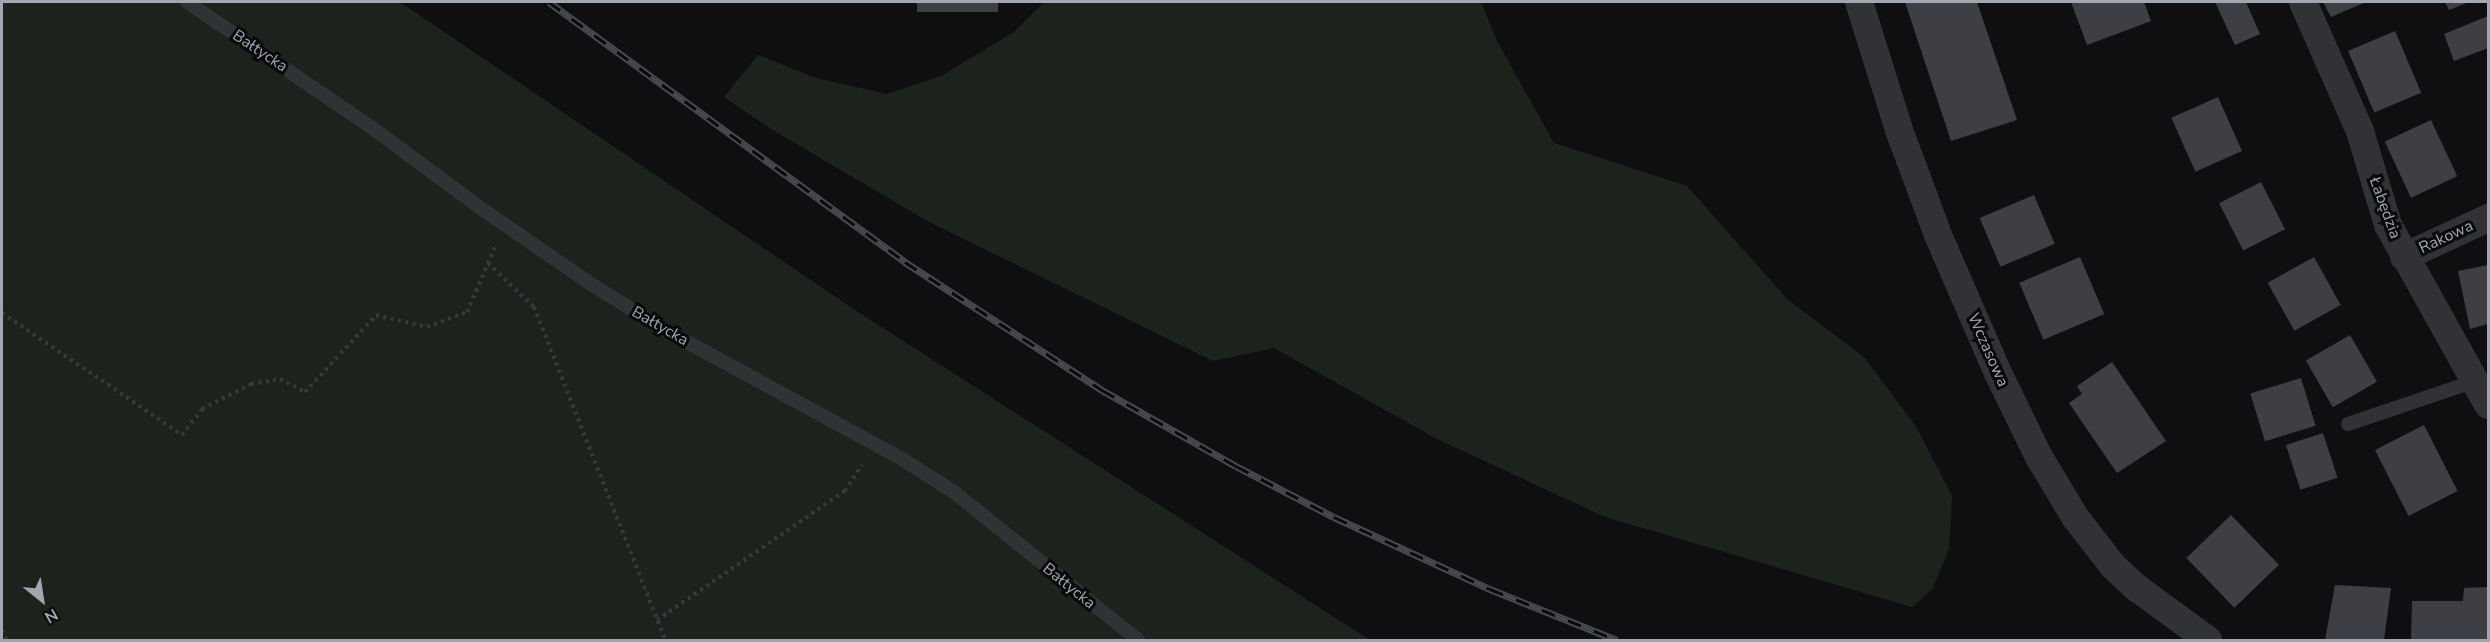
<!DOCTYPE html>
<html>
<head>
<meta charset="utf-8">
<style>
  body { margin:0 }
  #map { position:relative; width:2490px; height:642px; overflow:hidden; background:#0f0f11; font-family:"Nunito Sans",sans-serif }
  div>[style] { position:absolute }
  .green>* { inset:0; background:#1c231c }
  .building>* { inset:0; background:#3e3f44; transform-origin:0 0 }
  .path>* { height:4px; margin-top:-2px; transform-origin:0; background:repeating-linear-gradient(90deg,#36393d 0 3px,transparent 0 7.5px) }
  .service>* { height:14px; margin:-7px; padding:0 7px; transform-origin:7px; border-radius:7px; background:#303236 }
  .minor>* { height:28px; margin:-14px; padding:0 14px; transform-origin:14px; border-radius:14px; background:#303236 }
  .rail>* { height:7px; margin-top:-3.5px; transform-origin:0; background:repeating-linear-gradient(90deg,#0a0a0c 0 14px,#474a4f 0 28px); box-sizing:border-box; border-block:2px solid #474a4f }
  span { translate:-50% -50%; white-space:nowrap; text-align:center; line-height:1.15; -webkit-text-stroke:6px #0a0a0c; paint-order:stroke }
  .street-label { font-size:16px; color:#a0a7b2 }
  .frame { position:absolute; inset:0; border:3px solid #a0a7b2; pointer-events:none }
  .north { position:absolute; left:12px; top:570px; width:60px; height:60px; -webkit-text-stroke:4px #0a0a0c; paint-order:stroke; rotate:150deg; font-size:16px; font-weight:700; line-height:24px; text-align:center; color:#a0a7b2 }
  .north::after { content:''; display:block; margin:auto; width:21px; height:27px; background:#a0a7b2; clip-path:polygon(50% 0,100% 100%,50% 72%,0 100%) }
</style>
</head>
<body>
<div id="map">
  <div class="green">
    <i style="clip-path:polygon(2px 2px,400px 2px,858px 312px,1370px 640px,2px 640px)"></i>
    <i style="clip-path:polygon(1044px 2px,1481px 2px,1497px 41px,1554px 143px,1687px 186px,1787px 299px,1864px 357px,1917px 428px,1952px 496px,1949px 549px,1932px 590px,1912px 607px,1605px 517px,1437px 439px,1274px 348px,1213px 361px,929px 222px,771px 129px,724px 97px,758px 55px,816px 78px,887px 94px,941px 76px,1014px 32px)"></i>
  </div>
  <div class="building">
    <i style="left:917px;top:2px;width:81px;height:10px"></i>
    <i style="clip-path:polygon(1905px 2px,1977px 2px,2017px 120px,1951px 141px)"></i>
    <i style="clip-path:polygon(2071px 2px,2144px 2px,2151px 21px,2087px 45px)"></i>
    <i style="clip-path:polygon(2215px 2px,2246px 2px,2260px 34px,2235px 45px)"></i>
    <i style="clip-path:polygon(2323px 2px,2366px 2px,2331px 17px)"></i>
    <i style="clip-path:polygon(2445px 2px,2469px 2px,2449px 10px)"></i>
    <i style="clip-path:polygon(2488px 16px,2488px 48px,2454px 61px,2444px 34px)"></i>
    <i style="left:2395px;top:31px;width:67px;height:51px;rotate:67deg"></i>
    <i style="left:2218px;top:97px;width:59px;height:51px;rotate:66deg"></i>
    <i style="left:2431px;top:120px;width:62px;height:51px;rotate:65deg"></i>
    <i style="left:2261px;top:182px;width:53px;height:47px;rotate:63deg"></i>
    <i style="left:2034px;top:195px;width:53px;height:59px;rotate:67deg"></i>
    <i style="left:2080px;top:257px;width:62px;height:66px;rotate:67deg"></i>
    <i style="left:2314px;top:257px;width:55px;height:53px;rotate:61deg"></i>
    <i style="clip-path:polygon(2488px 265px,2488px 324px,2470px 329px,2458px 271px)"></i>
    <i style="left:2350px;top:335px;width:54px;height:51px;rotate:60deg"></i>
    <i style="clip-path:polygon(2112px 362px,2166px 441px,2117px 473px,2069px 403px,2082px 394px,2077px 386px)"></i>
    <i style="left:2301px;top:378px;width:50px;height:53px;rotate:73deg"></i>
    <i style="left:2424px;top:425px;width:74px;height:55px;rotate:63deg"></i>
    <i style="left:2323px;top:433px;width:47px;height:39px;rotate:72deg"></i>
    <i style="left:2231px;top:515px;width:69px;height:62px;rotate:46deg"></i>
    <i style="clip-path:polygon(2335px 585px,2391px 588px,2384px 640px,2325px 640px)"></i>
    <i style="clip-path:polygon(2488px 587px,2488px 640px,2411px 640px,2412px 601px,2463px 601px,2464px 588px)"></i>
  </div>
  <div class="path">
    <i style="left:488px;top:263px;width:64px;rotate:43.7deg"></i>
    <i style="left:534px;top:307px;width:358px;rotate:68.5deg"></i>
    <i style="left:2px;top:313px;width:217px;rotate:34.1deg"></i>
    <i style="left:182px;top:435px;width:33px;rotate:-52deg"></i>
    <i style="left:202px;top:409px;width:55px;rotate:-27deg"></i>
    <i style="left:251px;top:384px;width:29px;rotate:-10deg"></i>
    <i style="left:280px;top:379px;width:28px;rotate:27deg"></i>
    <i style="left:305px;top:392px;width:105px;rotate:-47.3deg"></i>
    <i style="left:376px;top:315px;width:52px;rotate:13.2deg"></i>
    <i style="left:427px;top:327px;width:43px;rotate:-20.6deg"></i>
    <i style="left:467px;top:312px;width:71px;rotate:-66.7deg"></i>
    <i style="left:657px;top:620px;width:228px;rotate:-34.5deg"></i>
    <i style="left:845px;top:491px;width:31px;rotate:-57deg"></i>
    <i style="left:2px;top:630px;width:11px;rotate:63deg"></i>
  </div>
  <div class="service">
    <i style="left:187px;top:2px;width:222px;rotate:34.2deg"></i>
    <i style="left:371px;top:127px;width:134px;rotate:36.5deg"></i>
    <i style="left:479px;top:207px;width:136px;rotate:34.5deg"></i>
    <i style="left:591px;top:284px;width:85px;rotate:32deg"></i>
    <i style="left:663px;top:329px;width:272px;rotate:28.5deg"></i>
    <i style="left:902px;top:459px;width:62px;rotate:32.4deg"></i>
    <i style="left:954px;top:492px;width:236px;rotate:38.8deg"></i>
    <i style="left:2348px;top:424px;width:134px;rotate:-18.7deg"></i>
  </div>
  <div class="minor">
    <i style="left:1859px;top:2px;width:134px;rotate:72.6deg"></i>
    <i style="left:1899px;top:130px;width:112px;rotate:69.6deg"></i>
    <i style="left:1938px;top:235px;width:150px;rotate:66.5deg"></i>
    <i style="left:1998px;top:373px;width:93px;rotate:64deg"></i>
    <i style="left:2039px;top:457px;width:70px;rotate:59deg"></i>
    <i style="left:2075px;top:517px;width:62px;rotate:52.2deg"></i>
    <i style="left:2113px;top:566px;width:33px;rotate:43deg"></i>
    <i style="left:2137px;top:588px;width:88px;rotate:36.2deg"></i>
    <i style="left:2303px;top:2px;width:141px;rotate:66.2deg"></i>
    <i style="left:2360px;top:131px;width:98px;rotate:73.4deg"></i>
    <i style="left:2388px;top:225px;width:206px;rotate:60.9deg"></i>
    <i style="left:2404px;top:257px;width:93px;rotate:-24.9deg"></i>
  </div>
  <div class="rail">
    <i style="left:549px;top:2px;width:441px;rotate:36.1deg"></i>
    <i style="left:905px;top:262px;width:235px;rotate:33deg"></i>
    <i style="left:1102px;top:390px;width:154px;rotate:29.6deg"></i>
    <i style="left:1236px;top:466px;width:110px;rotate:27.5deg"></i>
    <i style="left:1334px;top:517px;width:172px;rotate:24.8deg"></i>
    <i style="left:1490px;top:589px;width:137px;rotate:21.9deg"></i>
  </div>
  <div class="street-label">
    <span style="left:260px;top:51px;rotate:34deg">Bałtycka</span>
    <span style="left:2385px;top:208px;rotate:70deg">Łabędzia</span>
    <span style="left:2446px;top:237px;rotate:-25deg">Rakowa</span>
    <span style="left:660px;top:326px;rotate:30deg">Bałtycka</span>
    <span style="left:1988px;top:350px;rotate:66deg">Wczasowa</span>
    <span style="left:1069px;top:586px;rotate:39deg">Bałtycka</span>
  </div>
  <div class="frame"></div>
  <div class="north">N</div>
</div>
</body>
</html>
